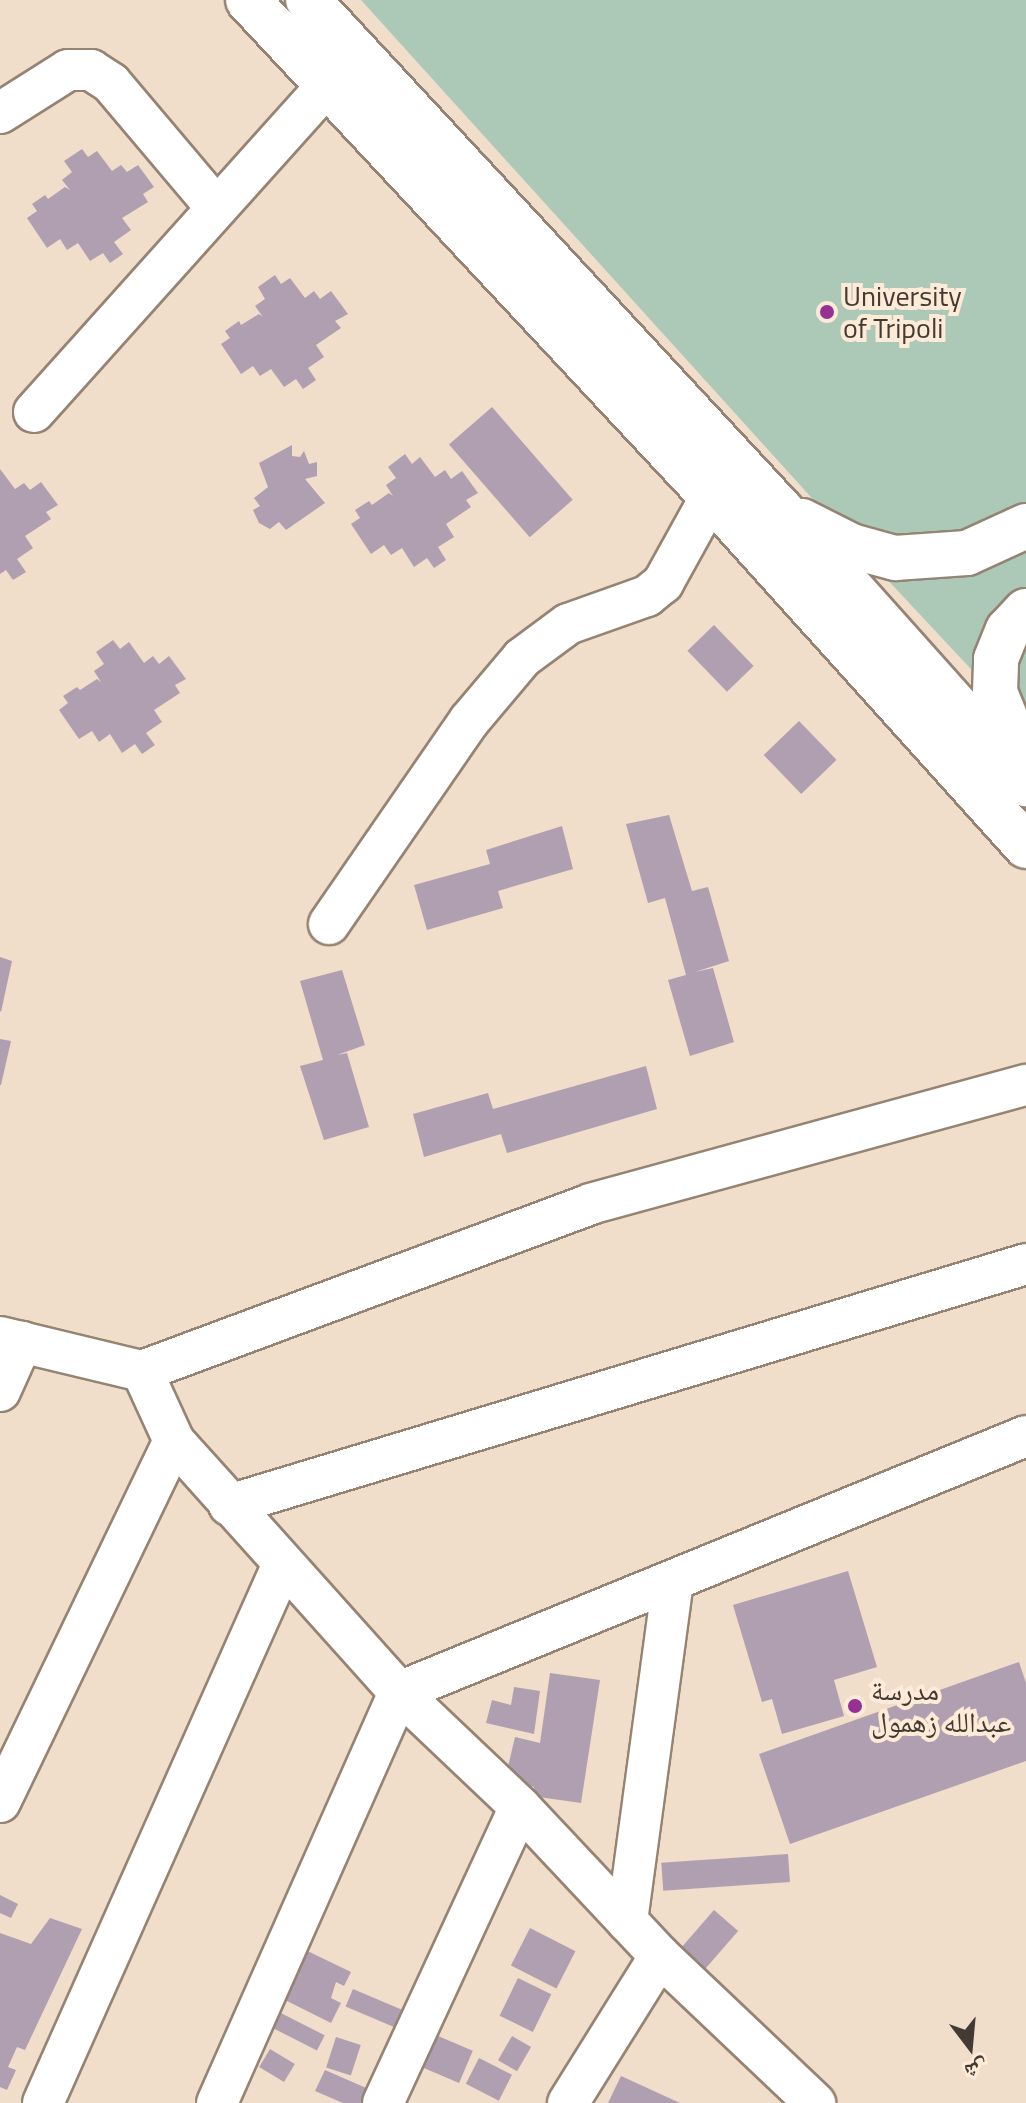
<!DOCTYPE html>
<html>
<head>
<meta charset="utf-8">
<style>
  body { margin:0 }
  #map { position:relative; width:1026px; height:2103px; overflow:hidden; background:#f0ddca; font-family:"Titillium Web","Noto Naskh Arabic",sans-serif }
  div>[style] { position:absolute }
  .green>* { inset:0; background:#acc9b7 }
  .building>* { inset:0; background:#b09fb1; transform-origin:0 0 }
  .roads { filter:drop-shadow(2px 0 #958473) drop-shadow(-2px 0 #958473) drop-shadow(0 2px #958473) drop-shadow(0 -2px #958473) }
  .minor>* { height:40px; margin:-20px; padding:0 20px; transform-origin:20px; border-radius:20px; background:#fff }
  .tertiary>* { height:44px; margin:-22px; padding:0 22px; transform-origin:22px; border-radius:22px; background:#fff }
  .dots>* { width:22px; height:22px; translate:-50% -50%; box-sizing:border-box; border:4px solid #fdead7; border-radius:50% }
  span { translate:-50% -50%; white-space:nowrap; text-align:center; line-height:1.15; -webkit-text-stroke:8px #fdead7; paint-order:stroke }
  .poi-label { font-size:28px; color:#423a33 }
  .left { translate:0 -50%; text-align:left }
  .north { position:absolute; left:930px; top:2007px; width:80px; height:80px; -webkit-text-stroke:6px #fdead7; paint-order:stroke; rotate:164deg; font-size:22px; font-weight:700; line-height:32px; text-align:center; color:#423a33 }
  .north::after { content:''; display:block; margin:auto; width:28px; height:36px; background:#423a33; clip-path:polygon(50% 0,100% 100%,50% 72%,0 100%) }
</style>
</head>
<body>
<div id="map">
  <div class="green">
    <i style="clip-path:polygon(361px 0,1026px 0,1026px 728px,828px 516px)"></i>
  </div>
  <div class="building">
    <i style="clip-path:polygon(82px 149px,88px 157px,97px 151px,112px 171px,121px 165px,127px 172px,138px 165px,154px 187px,143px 194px,148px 202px,122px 218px,131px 230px,114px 242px,123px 254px,110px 263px,103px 253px,90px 261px,78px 243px,67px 250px,60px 239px,47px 248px,27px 218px,37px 211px,32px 204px,45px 195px,48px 199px,65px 187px,70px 190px,62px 180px,72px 172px,64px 161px)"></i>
    <i style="clip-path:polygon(275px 275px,281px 284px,290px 278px,305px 298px,314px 291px,320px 299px,331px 291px,348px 314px,335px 321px,341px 328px,316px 345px,324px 357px,308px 368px,316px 380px,303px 389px,296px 379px,284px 387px,271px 369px,260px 376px,253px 366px,241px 374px,221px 344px,230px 338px,225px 331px,239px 321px,241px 325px,259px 314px,263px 317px,255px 306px,265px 299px,258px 287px)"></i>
    <i style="left:492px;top:407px;width:123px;height:57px;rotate:49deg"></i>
    <i style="clip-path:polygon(292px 445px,292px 456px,300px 457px,304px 451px,309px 464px,317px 462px,317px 476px,305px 479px,325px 503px,286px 530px,279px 522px,270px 529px,259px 523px,253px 510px,260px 506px,254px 498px,268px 487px,259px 463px)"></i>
    <i style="clip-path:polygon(405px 454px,412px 464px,420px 457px,435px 477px,445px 470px,451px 479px,462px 471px,478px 493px,466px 500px,471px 507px,446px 524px,454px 537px,438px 547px,446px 560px,434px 568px,427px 558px,414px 567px,402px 548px,391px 555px,384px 545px,371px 554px,351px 524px,360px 518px,355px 510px,369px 501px,372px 505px,389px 493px,393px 496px,386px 485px,396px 478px,388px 467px)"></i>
    <i style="clip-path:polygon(0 469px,15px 489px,24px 483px,30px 490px,41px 482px,58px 505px,46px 512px,51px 519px,25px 536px,33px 548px,17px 559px,26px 572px,13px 580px,6px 570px,0 574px)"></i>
    <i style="left:714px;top:625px;width:57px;height:37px;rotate:46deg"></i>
    <i style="clip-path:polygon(113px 640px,120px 649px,129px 642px,144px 663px,153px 656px,159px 664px,169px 656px,186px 679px,175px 685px,180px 693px,154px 710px,162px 722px,146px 733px,155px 745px,142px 754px,135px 744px,122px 753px,110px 734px,99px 742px,92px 731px,79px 739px,59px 710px,68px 703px,63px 696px,77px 687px,80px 690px,97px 679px,101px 682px,94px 671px,104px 664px,96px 652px)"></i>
    <i style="left:799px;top:721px;width:54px;height:49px;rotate:46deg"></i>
    <i style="clip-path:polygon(669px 815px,692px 891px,708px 887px,729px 961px,695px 972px,713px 968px,734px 1042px,690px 1056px,668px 980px,686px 975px,665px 898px,648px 903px,626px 824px)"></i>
    <i style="clip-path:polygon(562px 826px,573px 869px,498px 891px,503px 908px,427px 930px,414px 885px,490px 864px,486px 850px)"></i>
    <i style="clip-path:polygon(0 957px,12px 961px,1px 1012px,0 1011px)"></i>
    <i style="clip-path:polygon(342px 970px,365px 1045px,337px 1055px,347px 1053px,369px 1127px,324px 1140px,300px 1066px,323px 1060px,300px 981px)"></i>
    <i style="clip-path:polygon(0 1039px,11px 1041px,1px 1085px,0 1085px)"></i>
    <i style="clip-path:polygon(646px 1066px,657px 1109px,507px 1153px,501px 1134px,424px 1157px,413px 1114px,488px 1093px,493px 1109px)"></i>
    <i style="clip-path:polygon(848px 1571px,877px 1667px,834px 1680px,844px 1716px,782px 1734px,772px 1699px,762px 1702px,733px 1605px)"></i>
    <i style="clip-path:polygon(1019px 1662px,1026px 1683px,1026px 1761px,790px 1844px,759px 1754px)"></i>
    <i style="clip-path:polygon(550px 1673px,600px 1680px,581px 1803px,532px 1796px,534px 1787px,505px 1779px,515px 1737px,540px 1743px)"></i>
    <i style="clip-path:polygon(514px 1687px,540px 1691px,534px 1734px,486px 1723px,492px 1700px,511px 1705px)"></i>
    <i style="left:788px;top:1854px;width:28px;height:127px;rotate:86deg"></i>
    <i style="clip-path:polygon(0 1895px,18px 1904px,11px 1918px,0 1913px)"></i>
    <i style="left:714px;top:1910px;width:32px;height:58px;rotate:41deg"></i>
    <i style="clip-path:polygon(50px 1918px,82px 1929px,25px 2050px,17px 2047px,8px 2067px,16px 2070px,7px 2090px,0 2087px,0 1933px,31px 1944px)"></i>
    <i style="left:530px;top:1928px;width:51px;height:42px;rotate:27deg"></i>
    <i style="clip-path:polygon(295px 1945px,351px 1972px,344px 1986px,336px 1982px,331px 1998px,341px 2003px,331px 2023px,281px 1998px)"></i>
    <i style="left:518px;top:1978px;width:37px;height:42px;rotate:26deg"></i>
    <i style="left:353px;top:1989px;width:57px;height:19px;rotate:23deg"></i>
    <i style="left:273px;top:2009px;width:58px;height:17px;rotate:27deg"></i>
    <i style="left:424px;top:2030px;width:53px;height:35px;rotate:23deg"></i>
    <i style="left:512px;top:2036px;width:22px;height:28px;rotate:30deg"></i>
    <i style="left:336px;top:2037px;width:26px;height:32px;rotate:18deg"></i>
    <i style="left:270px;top:2049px;width:29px;height:21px;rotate:31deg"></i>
    <i style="left:479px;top:2058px;width:37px;height:29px;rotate:27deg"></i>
    <i style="clip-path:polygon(325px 2070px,373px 2091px,367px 2103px,343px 2103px,315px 2091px)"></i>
    <i style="clip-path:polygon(621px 2076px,680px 2103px,608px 2103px)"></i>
  </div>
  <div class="roads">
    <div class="minor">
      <i style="left:0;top:113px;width:80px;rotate:-32.3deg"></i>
      <i style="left:68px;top:70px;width:23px"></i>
      <i style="left:91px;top:70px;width:24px;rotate:33deg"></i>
      <i style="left:111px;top:83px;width:161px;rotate:49.8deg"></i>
      <i style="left:34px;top:412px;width:439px;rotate:-48.1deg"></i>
      <i style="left:329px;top:924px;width:247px;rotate:-55.4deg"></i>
      <i style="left:469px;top:721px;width:82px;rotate:-49.9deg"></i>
      <i style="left:522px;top:658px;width:57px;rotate:-36.5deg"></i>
      <i style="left:568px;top:624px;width:84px;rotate:-19.5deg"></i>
      <i style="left:647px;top:596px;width:21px;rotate:-39deg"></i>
      <i style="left:663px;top:583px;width:99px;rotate:-61.1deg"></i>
      <i style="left:0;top:1337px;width:146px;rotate:13.5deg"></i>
      <i style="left:142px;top:1371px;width:478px;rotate:-20.4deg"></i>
      <i style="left:590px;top:1204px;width:452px;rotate:-15.3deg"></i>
      <i style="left:142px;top:1371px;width:77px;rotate:65.4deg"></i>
      <i style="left:174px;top:1441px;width:337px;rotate:48.1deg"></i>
      <i style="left:399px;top:1692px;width:167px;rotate:43.5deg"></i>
      <i style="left:520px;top:1807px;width:204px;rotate:46.8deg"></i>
      <i style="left:660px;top:1956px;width:214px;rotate:43.5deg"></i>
      <i style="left:0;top:1391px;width:54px;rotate:-65.8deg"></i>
      <i style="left:229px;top:1505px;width:833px;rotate:-16.82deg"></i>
      <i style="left:0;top:1802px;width:401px;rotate:-64.3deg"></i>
      <i style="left:627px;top:1921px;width:342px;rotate:-82.3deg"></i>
      <i style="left:43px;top:2103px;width:590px;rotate:-66deg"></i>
      <i style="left:217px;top:2103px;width:449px;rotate:-66.1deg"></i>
      <i style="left:399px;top:1692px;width:677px;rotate:-22.21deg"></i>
      <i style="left:383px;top:2103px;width:326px;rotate:-65.2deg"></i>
      <i style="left:568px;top:2103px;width:173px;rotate:-58deg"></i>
    </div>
    <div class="tertiary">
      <i style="left:248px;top:0;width:679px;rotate:46.97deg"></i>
      <i style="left:711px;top:496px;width:471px;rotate:48deg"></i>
      <i style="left:308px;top:0;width:696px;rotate:47.16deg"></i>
      <i style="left:781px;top:510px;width:368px;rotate:48.2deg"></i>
      <i style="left:802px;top:521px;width:55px;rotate:27deg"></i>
      <i style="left:851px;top:546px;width:46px;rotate:15.3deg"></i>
      <i style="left:895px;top:558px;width:72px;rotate:-4deg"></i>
      <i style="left:967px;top:553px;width:65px;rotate:-24.6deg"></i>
      <i style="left:1023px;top:761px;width:74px;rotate:-112.1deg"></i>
      <i style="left:995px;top:692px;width:33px;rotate:-88deg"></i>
      <i style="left:996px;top:659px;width:31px;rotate:-68deg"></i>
      <i style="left:1008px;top:630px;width:26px;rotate:-47deg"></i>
    </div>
  </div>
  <div class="dots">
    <i style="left:827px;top:312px;background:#973094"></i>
    <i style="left:855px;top:1706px;background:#973094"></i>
  </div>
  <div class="poi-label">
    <span class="left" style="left:843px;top:312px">University<br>of Tripoli</span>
    <span class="left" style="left:871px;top:1706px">مدرسة<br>عبدالله زهمول</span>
  </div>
  <div class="north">ش</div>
</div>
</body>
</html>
